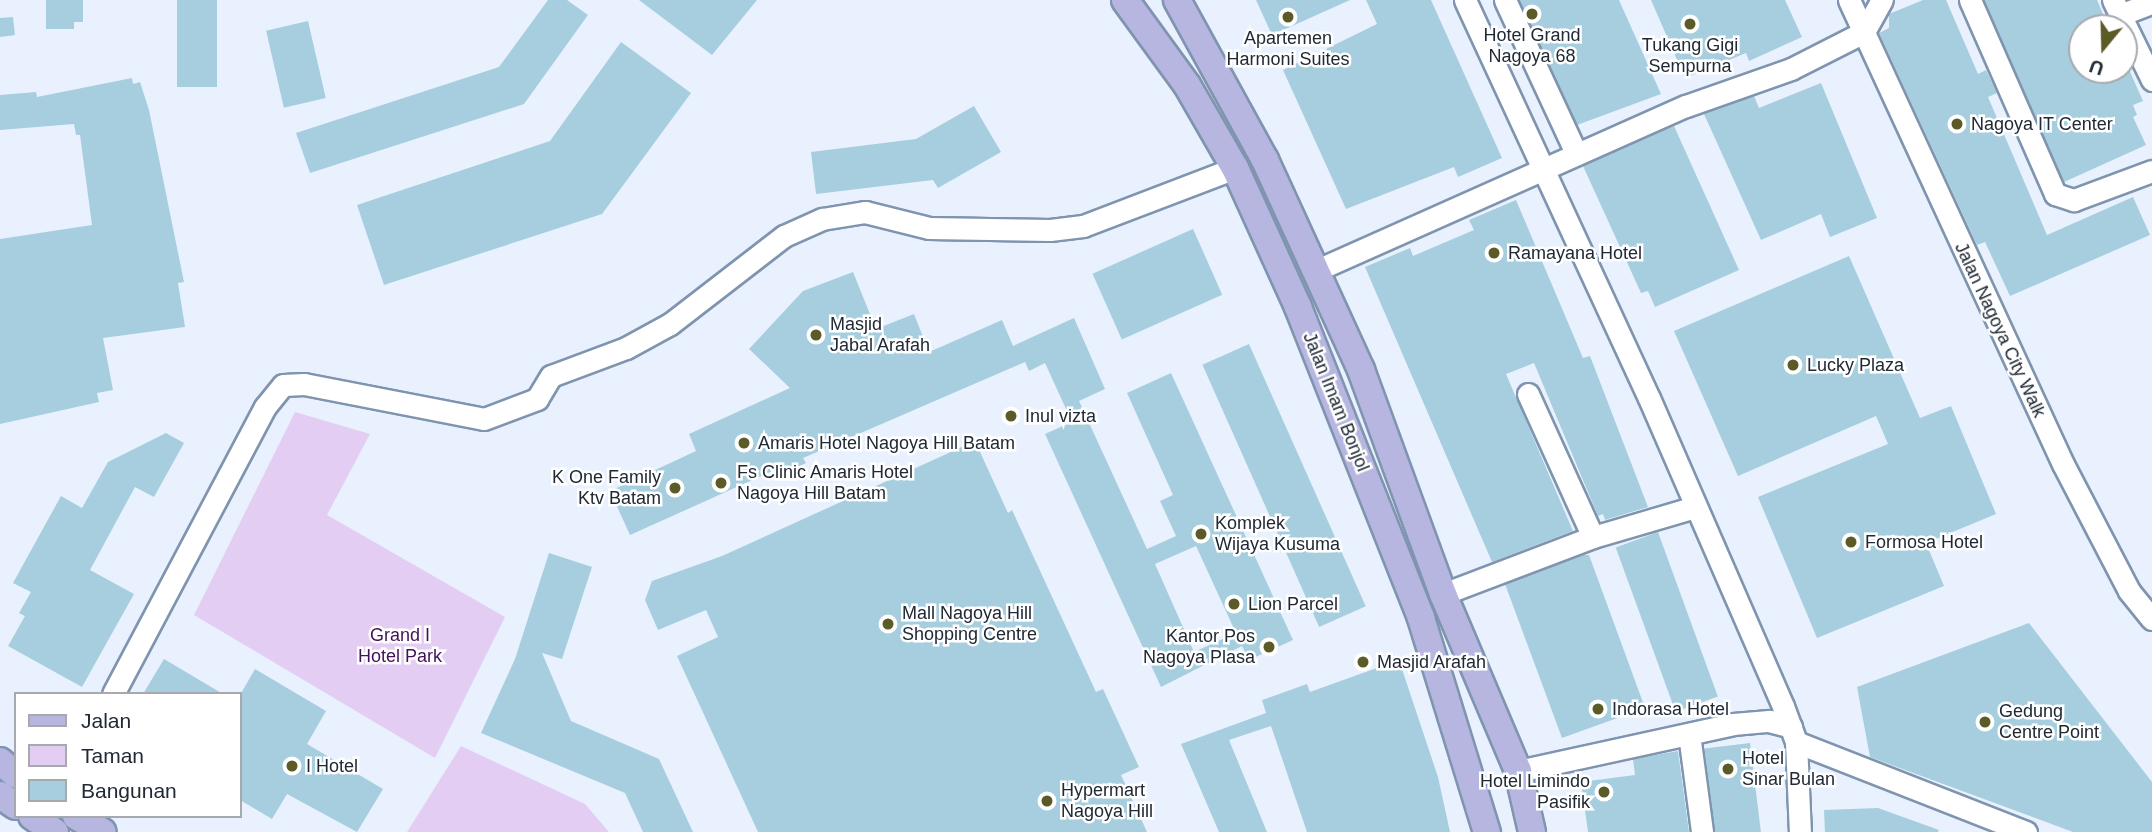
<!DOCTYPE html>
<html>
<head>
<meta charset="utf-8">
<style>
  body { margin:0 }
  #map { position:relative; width:2152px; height:832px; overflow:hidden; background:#e8f1fd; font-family:Arial,sans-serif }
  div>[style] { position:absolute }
  .green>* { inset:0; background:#e4cdf3 }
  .building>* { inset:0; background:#a7cede; transform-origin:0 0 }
  .roads { filter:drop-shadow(2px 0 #7f94af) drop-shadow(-2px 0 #7f94af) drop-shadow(0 2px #7f94af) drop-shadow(0 -2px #7f94af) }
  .minor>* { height:21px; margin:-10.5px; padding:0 10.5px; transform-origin:10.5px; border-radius:10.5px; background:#fff }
  .major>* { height:26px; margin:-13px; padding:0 13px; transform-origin:13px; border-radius:13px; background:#b6b6e1 }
  .dots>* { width:19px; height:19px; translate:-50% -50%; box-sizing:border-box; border:4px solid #fff; border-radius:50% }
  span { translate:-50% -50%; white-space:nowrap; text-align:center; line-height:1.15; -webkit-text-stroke:5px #fff; paint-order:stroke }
  .poi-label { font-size:18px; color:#202934 }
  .left { translate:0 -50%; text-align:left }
  .right { translate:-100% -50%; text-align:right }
  .street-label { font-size:18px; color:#202934 }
  .park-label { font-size:18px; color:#421159 }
  .legend { position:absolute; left:14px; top:692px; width:228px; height:126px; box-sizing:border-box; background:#fff; border:2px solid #a6a9ae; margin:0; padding:9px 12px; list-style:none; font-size:21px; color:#202934 }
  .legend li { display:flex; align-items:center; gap:14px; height:35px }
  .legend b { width:35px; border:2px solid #a6a9ae }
  .north { position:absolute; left:2068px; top:14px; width:70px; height:70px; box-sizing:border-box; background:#fff; border:2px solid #a6a9ae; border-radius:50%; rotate:199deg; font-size:19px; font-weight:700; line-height:28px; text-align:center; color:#202934 }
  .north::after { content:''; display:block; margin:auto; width:24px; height:32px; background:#5b5b28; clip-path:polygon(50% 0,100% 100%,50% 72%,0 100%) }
</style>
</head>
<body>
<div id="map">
  <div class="green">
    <i style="clip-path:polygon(295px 412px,370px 434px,327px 515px,505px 617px,435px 758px,194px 615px)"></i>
    <i style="clip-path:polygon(461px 746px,585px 804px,609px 832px,407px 832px)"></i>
  </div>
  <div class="building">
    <i style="clip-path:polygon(46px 0,83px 0,83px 22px,74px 22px,74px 29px,46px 29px)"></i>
    <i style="left:177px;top:0;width:40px;height:87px"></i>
    <i style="clip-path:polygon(548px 0,567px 0,588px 15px,524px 104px,310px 173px,296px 133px,499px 67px)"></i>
    <i style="clip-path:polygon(639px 0,757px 0,712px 55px)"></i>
    <i style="clip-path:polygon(1256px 0,1350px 0,1272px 35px)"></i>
    <i style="clip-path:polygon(1366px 0,1431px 0,1502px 158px,1458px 177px,1454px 167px,1346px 209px,1283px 70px,1377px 24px)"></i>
    <i style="clip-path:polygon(1519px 0,1619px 0,1661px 94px,1577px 125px)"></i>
    <i style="clip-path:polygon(1651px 0,1785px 0,1802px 37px,1749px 61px,1746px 53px,1685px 78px)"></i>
    <i style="clip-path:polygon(1923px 0,1946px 0,1978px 74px,1986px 70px,1997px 93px,1988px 97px,2047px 235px,2133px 197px,2150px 235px,2010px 296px,1985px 242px,1977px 245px,1879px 33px,1889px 28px,1889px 14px)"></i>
    <i style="clip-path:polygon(1984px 0,2097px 0,2109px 28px,2082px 28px,2082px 70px,2124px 70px,2127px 65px,2143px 101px,2133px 105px,2137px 115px,2133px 117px,2146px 145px,2064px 182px)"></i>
    <i style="clip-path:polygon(13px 17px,15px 35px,0 37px,0 18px)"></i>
    <i style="left:308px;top:21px;width:79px;height:43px;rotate:77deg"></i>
    <i style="clip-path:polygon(621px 42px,691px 93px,602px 214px,384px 285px,357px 205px,550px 141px)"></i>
    <i style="clip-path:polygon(132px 78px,133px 84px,140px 82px,149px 110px,184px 282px,178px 283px,185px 327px,103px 338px,113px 390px,97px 393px,99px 402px,0 424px,0 239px,92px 225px,80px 135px,76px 135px,74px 124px,0 130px,0 95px,36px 92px,37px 97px)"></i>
    <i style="clip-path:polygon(1821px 83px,1877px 218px,1830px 237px,1821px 214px,1761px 240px,1704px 114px,1754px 96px,1759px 108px)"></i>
    <i style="clip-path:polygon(974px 106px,1001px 152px,938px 188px,933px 180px,816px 194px,811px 152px,916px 139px)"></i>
    <i style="clip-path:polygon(1674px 126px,1739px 270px,1655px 307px,1648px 291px,1641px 293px,1583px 166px)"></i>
    <i style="clip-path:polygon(1516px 200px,1583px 358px,1590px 356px,1648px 507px,1605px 520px,1603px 514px,1598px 516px,1534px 363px,1506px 374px,1573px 531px,1492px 562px,1365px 267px,1410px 248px,1413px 256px,1474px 230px,1469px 220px)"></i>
    <i style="left:1193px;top:229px;width:72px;height:110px;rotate:66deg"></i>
    <i style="clip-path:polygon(1849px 256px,1920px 418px,1951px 406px,1996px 514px,1926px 543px,1944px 586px,1817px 638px,1758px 497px,1888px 444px,1876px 416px,1738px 476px,1674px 331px)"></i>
    <i style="clip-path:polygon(evenodd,853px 272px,876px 329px,914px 314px,929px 352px,1002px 320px,1013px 346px,1074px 318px,1105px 389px,1079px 401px,1147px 549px,1176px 536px,1160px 501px,1173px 495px,1127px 393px,1171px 373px,1293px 640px,1249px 660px,1242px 646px,1161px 687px,1045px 434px,1072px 422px,1045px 363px,1029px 371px,1025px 362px,803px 458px,806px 463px,780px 475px,777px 469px,630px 535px,610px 491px,696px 451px,689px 434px,790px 388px,749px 349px,803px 291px,853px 272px,1196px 546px,1236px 633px,1194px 652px,1155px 564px,1196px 546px)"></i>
    <i style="left:1249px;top:344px;width:287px;height:51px;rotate:66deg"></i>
    <i style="clip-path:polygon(166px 433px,184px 443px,154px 497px,135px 487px,90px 570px,134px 594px,82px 687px,8px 646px,25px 616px,19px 613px,31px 592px,13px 583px,61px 496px,82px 508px,108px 462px)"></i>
    <i style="clip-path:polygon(975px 441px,1008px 513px,1012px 510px,1096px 692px,1103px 689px,1139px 767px,1121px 775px,1147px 832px,758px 832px,677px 656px,718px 637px,706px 610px,658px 630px,645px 600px,652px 581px,722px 556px)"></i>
    <i style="left:1658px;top:532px;width:175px;height:45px;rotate:70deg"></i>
    <i style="clip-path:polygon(549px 553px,592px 567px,562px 659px,542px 653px,571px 721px,659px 759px,693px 832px,643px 832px,625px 793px,481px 733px,515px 659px)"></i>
    <i style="clip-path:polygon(1583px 555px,1589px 555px,1645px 708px,1562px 738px,1505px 584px)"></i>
    <i style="clip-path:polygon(2029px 623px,2152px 782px,2152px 832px,2073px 832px,1870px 757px,1857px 687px)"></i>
    <i style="clip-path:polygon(164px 659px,223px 694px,143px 694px)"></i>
    <i style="clip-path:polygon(1399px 660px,1438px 777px,1450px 832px,1307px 832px,1271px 726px,1229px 740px,1267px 832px,1219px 832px,1181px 744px,1266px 713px,1262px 700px,1307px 684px,1310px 692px)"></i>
    <i style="clip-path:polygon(255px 669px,326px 711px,307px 744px,383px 789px,357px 832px,287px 794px,272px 819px,240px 800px,240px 695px)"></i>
    <i style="left:1750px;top:743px;width:90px;height:46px;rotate:83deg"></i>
    <i style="clip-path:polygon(1678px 751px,1689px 832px,1588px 832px,1581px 782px,1635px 775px,1633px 759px)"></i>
    <i style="clip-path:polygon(1878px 808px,1939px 830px,1938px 832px,1825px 832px,1824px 810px)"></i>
  </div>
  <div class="roads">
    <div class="minor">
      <i style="left:1465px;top:0;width:438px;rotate:65.2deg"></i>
      <i style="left:1649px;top:398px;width:336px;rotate:66.5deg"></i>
      <i style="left:1783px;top:706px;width:38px;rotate:70deg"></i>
      <i style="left:1796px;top:742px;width:90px;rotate:87.5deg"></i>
      <i style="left:1505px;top:0;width:169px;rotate:65.1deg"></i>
      <i style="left:1849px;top:0;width:511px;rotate:65.24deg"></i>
      <i style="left:2063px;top:464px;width:143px;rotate:62.5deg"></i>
      <i style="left:2129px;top:591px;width:36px;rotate:51deg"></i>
      <i style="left:1970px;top:0;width:212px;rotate:66.3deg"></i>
      <i style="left:2055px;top:194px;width:20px;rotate:18deg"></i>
      <i style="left:2074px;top:200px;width:83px;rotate:-20.4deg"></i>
      <i style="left:2113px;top:0;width:89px;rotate:64deg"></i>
      <i style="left:2120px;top:15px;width:34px;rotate:-21deg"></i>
      <i style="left:1317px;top:270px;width:404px;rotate:-24deg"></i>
      <i style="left:1686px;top:106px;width:111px;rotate:-19.4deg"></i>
      <i style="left:1791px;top:69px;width:82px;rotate:-26.9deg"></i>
      <i style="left:1864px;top:32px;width:37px;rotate:-61deg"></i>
      <i style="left:1528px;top:394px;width:157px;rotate:65.6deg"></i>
      <i style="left:1443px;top:594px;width:160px;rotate:-20.8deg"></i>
      <i style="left:1593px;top:537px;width:106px;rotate:-16.4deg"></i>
      <i style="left:113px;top:694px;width:325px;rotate:-62.1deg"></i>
      <i style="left:265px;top:407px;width:28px;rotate:-51deg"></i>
      <i style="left:283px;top:385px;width:21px;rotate:-3deg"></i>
      <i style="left:304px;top:384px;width:183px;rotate:11deg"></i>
      <i style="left:484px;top:419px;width:57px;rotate:-20.7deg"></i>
      <i style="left:537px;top:399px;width:27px;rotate:-59deg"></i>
      <i style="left:551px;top:376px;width:80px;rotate:-20.5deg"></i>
      <i style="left:626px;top:348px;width:50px;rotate:-28.6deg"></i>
      <i style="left:670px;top:324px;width:144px;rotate:-37.7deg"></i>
      <i style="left:784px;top:236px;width:42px;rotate:-24.1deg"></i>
      <i style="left:822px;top:219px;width:44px;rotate:-9.2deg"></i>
      <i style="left:865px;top:212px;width:66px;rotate:14deg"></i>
      <i style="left:929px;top:228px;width:121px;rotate:0.9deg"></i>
      <i style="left:1050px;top:230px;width:33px;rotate:-7deg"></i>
      <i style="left:1083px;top:226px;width:163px;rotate:-20.9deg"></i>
      <i style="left:1689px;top:734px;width:99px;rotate:82.4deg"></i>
      <i style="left:1796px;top:742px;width:247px;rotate:21.4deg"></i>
      <i style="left:1518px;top:771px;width:220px;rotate:-12.3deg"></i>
      <i style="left:1733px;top:724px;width:36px;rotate:-5deg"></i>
      <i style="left:1769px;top:721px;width:23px;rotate:15deg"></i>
    </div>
    <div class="major">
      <i style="left:1125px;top:0;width:105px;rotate:53.9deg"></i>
      <i style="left:1187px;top:85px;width:96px;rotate:60deg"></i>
      <i style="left:1235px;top:168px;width:153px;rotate:65.6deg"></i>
      <i style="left:1298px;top:307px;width:334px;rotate:68.4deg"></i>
      <i style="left:1421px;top:618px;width:224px;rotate:72.9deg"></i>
      <i style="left:1177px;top:0;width:183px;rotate:61.2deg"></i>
      <i style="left:1265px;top:160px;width:231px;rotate:65.4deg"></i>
      <i style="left:1361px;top:370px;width:239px;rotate:69.9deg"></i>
      <i style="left:1443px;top:594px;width:192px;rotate:67deg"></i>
      <i style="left:1518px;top:771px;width:63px;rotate:77.1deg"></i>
      <i style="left:0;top:761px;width:21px;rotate:41deg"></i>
      <i style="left:0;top:795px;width:19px;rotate:35deg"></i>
      <i style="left:32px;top:816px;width:28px;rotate:35deg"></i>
      <i style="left:76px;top:816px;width:31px;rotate:31deg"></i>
    </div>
  </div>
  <div class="dots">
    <i style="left:1532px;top:14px;background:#5b5b28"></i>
    <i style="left:1288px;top:17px;background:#5b5b28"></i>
    <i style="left:1690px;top:24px;background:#5b5b28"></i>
    <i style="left:1957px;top:124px;background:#5b5b28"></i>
    <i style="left:1494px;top:253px;background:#5b5b28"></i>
    <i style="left:816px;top:335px;background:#5b5b28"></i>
    <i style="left:1793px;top:365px;background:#5b5b28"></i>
    <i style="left:1011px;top:416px;background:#5b5b28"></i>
    <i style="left:744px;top:443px;background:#5b5b28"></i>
    <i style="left:721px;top:483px;background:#5b5b28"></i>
    <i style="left:675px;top:488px;background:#5b5b28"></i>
    <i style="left:1201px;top:534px;background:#5b5b28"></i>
    <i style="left:1851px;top:542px;background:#5b5b28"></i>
    <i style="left:1234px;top:604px;background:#5b5b28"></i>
    <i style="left:888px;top:624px;background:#5b5b28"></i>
    <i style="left:1269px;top:647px;background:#5b5b28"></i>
    <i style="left:1363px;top:662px;background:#5b5b28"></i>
    <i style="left:1598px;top:709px;background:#5b5b28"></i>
    <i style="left:1985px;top:722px;background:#5b5b28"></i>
    <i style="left:292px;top:766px;background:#5b5b28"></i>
    <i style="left:1728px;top:769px;background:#5b5b28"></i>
    <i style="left:1604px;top:792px;background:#5b5b28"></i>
    <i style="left:1047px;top:801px;background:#5b5b28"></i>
  </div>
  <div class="poi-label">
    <span style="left:1532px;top:46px">Hotel Grand<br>Nagoya 68</span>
    <span style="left:1288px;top:49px">Apartemen<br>Harmoni Suites</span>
    <span style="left:1690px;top:56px">Tukang Gigi<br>Sempurna</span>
    <span class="left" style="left:1971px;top:124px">Nagoya IT Center</span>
    <span class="left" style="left:1508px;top:253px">Ramayana Hotel</span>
    <span class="left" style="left:830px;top:335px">Masjid<br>Jabal Arafah</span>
    <span class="left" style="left:1807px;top:365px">Lucky Plaza</span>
    <span class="left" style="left:1025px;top:416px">Inul vizta</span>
    <span class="left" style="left:758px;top:443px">Amaris Hotel Nagoya Hill Batam</span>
    <span class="left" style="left:737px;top:483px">Fs Clinic Amaris Hotel<br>Nagoya Hill Batam</span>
    <span class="right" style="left:661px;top:488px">K One Family<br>Ktv Batam</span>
    <span class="left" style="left:1215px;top:534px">Komplek<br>Wijaya Kusuma</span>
    <span class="left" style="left:1865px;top:542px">Formosa Hotel</span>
    <span class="left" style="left:1248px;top:604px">Lion Parcel</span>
    <span class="left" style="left:902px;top:624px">Mall Nagoya Hill<br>Shopping Centre</span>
    <span class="right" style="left:1255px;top:647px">Kantor Pos<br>Nagoya Plasa</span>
    <span class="left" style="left:1377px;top:662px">Masjid Arafah</span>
    <span class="left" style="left:1612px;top:709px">Indorasa Hotel</span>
    <span class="left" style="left:1999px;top:722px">Gedung<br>Centre Point</span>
    <span class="left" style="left:1742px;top:769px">Hotel<br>Sinar Bulan</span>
    <span class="left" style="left:306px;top:766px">I Hotel</span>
    <span class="right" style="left:1590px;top:792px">Hotel Limindo<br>Pasifik</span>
    <span class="left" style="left:1061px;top:801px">Hypermart<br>Nagoya Hill</span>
  </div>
  <div class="street-label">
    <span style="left:2000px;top:330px;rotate:65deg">Jalan Nagoya City Walk</span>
    <span style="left:1336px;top:402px;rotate:68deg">Jalan Imam Bonjol</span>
  </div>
  <div class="park-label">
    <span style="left:400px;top:646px">Grand I<br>Hotel Park</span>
  </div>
  <ul class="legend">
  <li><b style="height:9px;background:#b6b6e1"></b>Jalan</li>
  <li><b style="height:19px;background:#e4cdf3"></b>Taman</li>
  <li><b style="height:19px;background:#a7cede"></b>Bangunan</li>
  </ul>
  <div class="north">U</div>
</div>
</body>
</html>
